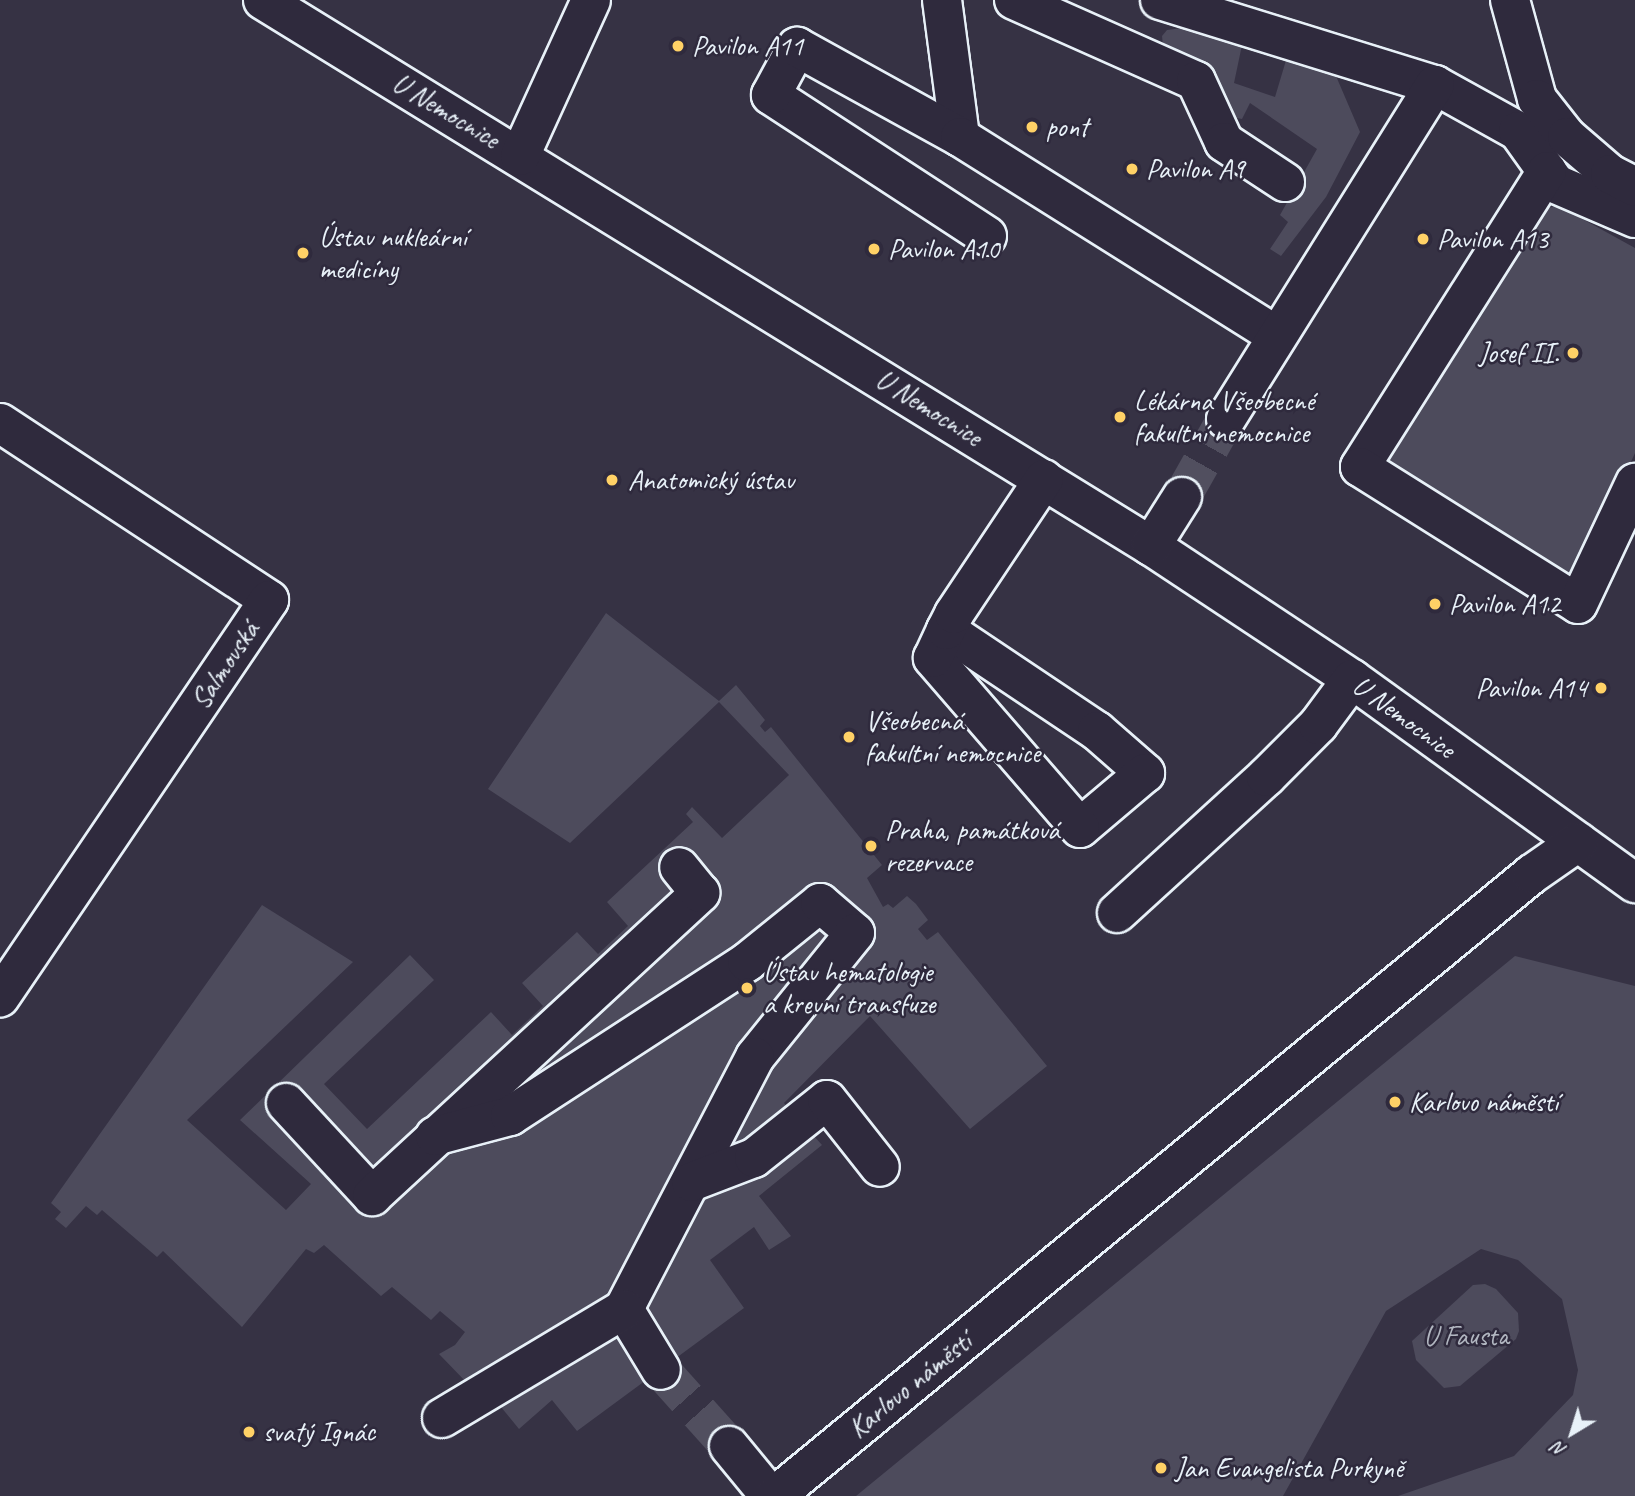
<!DOCTYPE html>
<html>
<head>
<meta charset="utf-8">
<style>
  body { margin:0 }
  #map { position:relative; width:1635px; height:1496px; overflow:hidden; background:#363244; font-family:Caveat,sans-serif }
  div>[style] { position:absolute }
  .green>* { inset:0; background:#4d4b5c }
  .minor-tunnel>* { height:38px; margin-top:-19px; transform-origin:0; background:repeating-linear-gradient(90deg,#514f5f 0 38px,transparent 0 57px) }
  .roads { filter:drop-shadow(2px 0 #e8f1f8) drop-shadow(-2px 0 #e8f1f8) drop-shadow(0 2px #e8f1f8) drop-shadow(0 -2px #e8f1f8) }
  .minor>* { height:38px; margin:-19px; padding:0 19px; transform-origin:19px; border-radius:19px; background:#2f2a3d }
  .dots>* { width:19px; height:19px; translate:-50% -50%; box-sizing:border-box; border:4px solid #2f2a3d; border-radius:50% }
  span { translate:-50% -50%; white-space:nowrap; text-align:center; line-height:1.15; -webkit-text-stroke:5px #2f2a3d; paint-order:stroke }
  .poi-label { font-size:28px; color:#e8f1f8 }
  .left { translate:0 -50%; text-align:left }
  .right { translate:-100% -50%; text-align:right }
  .street-label { font-size:28px; color:#e8f1f8 }
  .park-label { font-size:28px; color:#b2b7c1 }
  .north { position:absolute; left:1537px; top:1398px; width:70px; height:70px; -webkit-text-stroke:5px #2f2a3d; paint-order:stroke; rotate:218deg; font-size:19px; font-weight:700; line-height:28px; text-align:center; color:#e8f1f8 }
  .north::after { content:''; display:block; margin:auto; width:24px; height:32px; background:#e8f1f8; clip-path:polygon(50% 0,100% 100%,50% 72%,0 100%) }
</style>
</head>
<body>
<div id="map">
  <div class="green">
    <i style="clip-path:polygon(1190px 27px,1242px 45px,1234px 83px,1275px 97px,1287px 57px,1324px 65px,1336px 76px,1360px 132px,1326px 197px,1281px 256px,1270px 249px,1288px 222px,1280px 215px,1317px 149px,1250px 103px,1242px 119px,1231px 117px,1163px 46px,1162px 36px,1167px 30px)"></i>
    <i style="clip-path:polygon(1559px 206px,1635px 248px,1635px 453px,1578px 577px,1555px 579px,1401px 484px,1387px 455px,1540px 209px)"></i>
    <i style="clip-path:polygon(606px 613px,719px 701px,736px 685px,765px 720px,760px 726px,765px 732px,771px 727px,882px 865px,867px 878px,883px 907px,888px 904px,893px 908px,907px 896px,916px 904px,928px 920px,918px 929px,927px 940px,938px 932px,1047px 1066px,970px 1129px,870px 1016px,784px 1103px,822px 1145px,759px 1196px,791px 1236px,769px 1250px,754px 1227px,710px 1260px,744px 1308px,577px 1431px,552px 1400px,519px 1429px,492px 1396px,468px 1384px,439px 1354px,455px 1345px,465px 1332px,440px 1311px,431px 1320px,392px 1287px,381px 1296px,324px 1245px,314px 1253px,306px 1249px,242px 1327px,163px 1251px,157px 1257px,102px 1210px,97px 1215px,86px 1206px,66px 1228px,55px 1219px,61px 1212px,51px 1203px,262px 905px,353px 962px,187px 1120px,286px 1210px,311px 1184px,240px 1120px,410px 955px,434px 980px,324px 1084px,367px 1129px,491px 1012px,512px 1035px,543px 1006px,522px 983px,577px 932px,598px 954px,628px 926px,607px 902px,693px 822px,686px 814px,692px 807px,722px 838px,789px 775px,719px 702px,570px 843px,488px 789px)"></i>
    <i style="clip-path:polygon(1515px 956px,1635px 986px,1635px 1496px,1398px 1496px,1514px 1456px,1573px 1395px,1578px 1370px,1562px 1299px,1518px 1260px,1481px 1249px,1386px 1311px,1283px 1496px,856px 1496px)"></i>
    <i style="clip-path:polygon(1485px 1284px,1496px 1289px,1518px 1313px,1519px 1331px,1516px 1339px,1460px 1386px,1444px 1388px,1416px 1360px,1412px 1341px,1473px 1285px)"></i>
  </div>
  <div class="minor-tunnel">
    <i style="left:1182px;top:497px;width:90px;rotate:-60.6deg"></i>
    <i style="left:661px;top:1370px;width:102px;rotate:48.2deg"></i>
  </div>
  <div class="roads">
    <div class="minor">
      <i style="left:263px;top:0;width:1042px;rotate:31.59deg"></i>
      <i style="left:1151px;top:546px;width:241px;rotate:33.5deg"></i>
      <i style="left:1352px;top:679px;width:349px;rotate:35.8deg"></i>
      <i style="left:942px;top:0;width:138px;rotate:82.5deg"></i>
      <i style="left:1014px;top:0;width:199px;rotate:24deg"></i>
      <i style="left:1196px;top:81px;width:67px;rotate:65.3deg"></i>
      <i style="left:1224px;top:142px;width:73px;rotate:33.3deg"></i>
      <i style="left:1160px;top:0;width:288px;rotate:17.2deg"></i>
      <i style="left:1435px;top:85px;width:95px;rotate:29deg"></i>
      <i style="left:1518px;top:131px;width:65px;rotate:54.4deg"></i>
      <i style="left:1556px;top:184px;width:86px;rotate:23.3deg"></i>
      <i style="left:1510px;top:0;width:103px;rotate:74.7deg"></i>
      <i style="left:1537px;top:99px;width:48px;rotate:51.7deg"></i>
      <i style="left:1567px;top:137px;width:57px;rotate:40.7deg"></i>
      <i style="left:1610px;top:174px;width:28px;rotate:27deg"></i>
      <i style="left:520px;top:156px;width:171px;rotate:-65.5deg"></i>
      <i style="left:1547px;top:171px;width:350px;rotate:122.3deg"></i>
      <i style="left:1360px;top:467px;width:257px;rotate:32.1deg"></i>
      <i style="left:1578px;top:604px;width:134px;rotate:-64.8deg"></i>
      <i style="left:987px;top:236px;width:258px;rotate:-146.9deg"></i>
      <i style="left:771px;top:95px;width:55px;rotate:-61.6deg"></i>
      <i style="left:797px;top:47px;width:186px;rotate:28.9deg"></i>
      <i style="left:960px;top:137px;width:374px;rotate:32.1deg"></i>
      <i style="left:1226px;top:419px;width:394px;rotate:-58deg"></i>
      <i style="left:0;top:423px;width:322px;rotate:33.3deg"></i>
      <i style="left:269px;top:600px;width:480px;rotate:124.1deg"></i>
      <i style="left:1151px;top:546px;width:58px;rotate:-57.7deg"></i>
      <i style="left:946px;top:630px;width:182px;rotate:33.8deg"></i>
      <i style="left:1097px;top:731px;width:64px;rotate:41.2deg"></i>
      <i style="left:1145px;top:773px;width:85px;rotate:139.8deg"></i>
      <i style="left:1080px;top:828px;width:225px;rotate:-130.9deg"></i>
      <i style="left:933px;top:658px;width:31px;rotate:-65deg"></i>
      <i style="left:946px;top:630px;width:18px;rotate:-63deg"></i>
      <i style="left:954px;top:614px;width:162px;rotate:-56.3deg"></i>
      <i style="left:1117px;top:913px;width:202px;rotate:-42.4deg"></i>
      <i style="left:1266px;top:777px;width:74px;rotate:-45deg"></i>
      <i style="left:1318px;top:725px;width:57px;rotate:-53.5deg"></i>
      <i style="left:286px;top:1103px;width:127px;rotate:47.2deg"></i>
      <i style="left:372px;top:1196px;width:447px;rotate:-42.7deg"></i>
      <i style="left:700px;top:893px;width:33px;rotate:-129deg"></i>
      <i style="left:435px;top:1136px;width:78px;rotate:-14.9deg"></i>
      <i style="left:510px;top:1116px;width:283px;rotate:-33deg"></i>
      <i style="left:747px;top:962px;width:94px;rotate:-38.9deg"></i>
      <i style="left:820px;top:903px;width:46px;rotate:40.6deg"></i>
      <i style="left:855px;top:933px;width:159px;rotate:128.9deg"></i>
      <i style="left:755px;top:1057px;width:284px;rotate:117.5deg"></i>
      <i style="left:624px;top:1309px;width:71px;rotate:58.8deg"></i>
      <i style="left:691px;top:1182px;width:67px;rotate:-20.9deg"></i>
      <i style="left:754px;top:1158px;width:93px;rotate:-38.5deg"></i>
      <i style="left:827px;top:1100px;width:85px;rotate:51.7deg"></i>
      <i style="left:442px;top:1418px;width:212px;rotate:-30.9deg"></i>
      <i style="left:729px;top:1446px;width:65px;rotate:50.6deg"></i>
      <i style="left:775px;top:1496px;width:980px;rotate:-39.41deg"></i>
      <i style="left:1532px;top:874px;width:56px;rotate:-34.8deg"></i>
    </div>
  </div>
  <div class="dots">
    <i style="left:678px;top:46px;background:#ffd166"></i>
    <i style="left:1032px;top:127px;background:#ffd166"></i>
    <i style="left:1132px;top:169px;background:#ffd166"></i>
    <i style="left:1423px;top:239px;background:#ffd166"></i>
    <i style="left:874px;top:249px;background:#ffd166"></i>
    <i style="left:303px;top:253px;background:#ffd166"></i>
    <i style="left:1573px;top:353px;background:#ffd166"></i>
    <i style="left:1120px;top:417px;background:#ffd166"></i>
    <i style="left:612px;top:480px;background:#ffd166"></i>
    <i style="left:1435px;top:604px;background:#ffd166"></i>
    <i style="left:1601px;top:688px;background:#ffd166"></i>
    <i style="left:849px;top:737px;background:#ffd166"></i>
    <i style="left:871px;top:846px;background:#ffd166"></i>
    <i style="left:747px;top:988px;background:#ffd166"></i>
    <i style="left:1395px;top:1102px;background:#ffd166"></i>
    <i style="left:249px;top:1432px;background:#ffd166"></i>
    <i style="left:1161px;top:1468px;background:#ffd166"></i>
  </div>
  <div class="poi-label">
    <span class="left" style="left:692px;top:46px">Pavilon A11</span>
    <span class="left" style="left:1046px;top:127px">pont</span>
    <span class="left" style="left:1146px;top:169px">Pavilon A9</span>
    <span class="left" style="left:319px;top:253px">Ústav nukleární<br>medicíny</span>
    <span class="left" style="left:1437px;top:239px">Pavilon A13</span>
    <span class="left" style="left:888px;top:249px">Pavilon A10</span>
    <span class="right" style="left:1559px;top:353px">Josef II.</span>
    <span class="left" style="left:1134px;top:417px">Lékárna Všeobecné<br>fakultní nemocnice</span>
    <span class="left" style="left:628px;top:480px">Anatomický ústav</span>
    <span class="left" style="left:1449px;top:604px">Pavilon A12</span>
    <span class="right" style="left:1587px;top:688px">Pavilon A14</span>
    <span class="left" style="left:865px;top:737px">Všeobecná<br>fakultní nemocnice</span>
    <span class="left" style="left:885px;top:846px">Praha, památková<br>rezervace</span>
    <span class="left" style="left:763px;top:988px">Ústav hematologie<br>a krevní transfuze</span>
    <span class="left" style="left:1409px;top:1102px">Karlovo náměstí</span>
    <span class="left" style="left:263px;top:1432px">svatý Ignác</span>
    <span class="left" style="left:1175px;top:1468px">Jan Evangelista Purkyně</span>
  </div>
  <div class="street-label">
    <span style="left:446px;top:111px;rotate:31deg">U Nemocnice</span>
    <span style="left:929px;top:408px;rotate:32deg">U Nemocnice</span>
    <span style="left:225px;top:665px;rotate:-56deg">Salmovská</span>
    <span style="left:1404px;top:717px;rotate:36deg">U Nemocnice</span>
    <span style="left:910px;top:1385px;rotate:-39deg">Karlovo náměstí</span>
  </div>
  <div class="park-label">
    <span style="left:1466px;top:1336px">U Fausta</span>
  </div>
  <div class="north">N</div>
</div>
</body>
</html>
